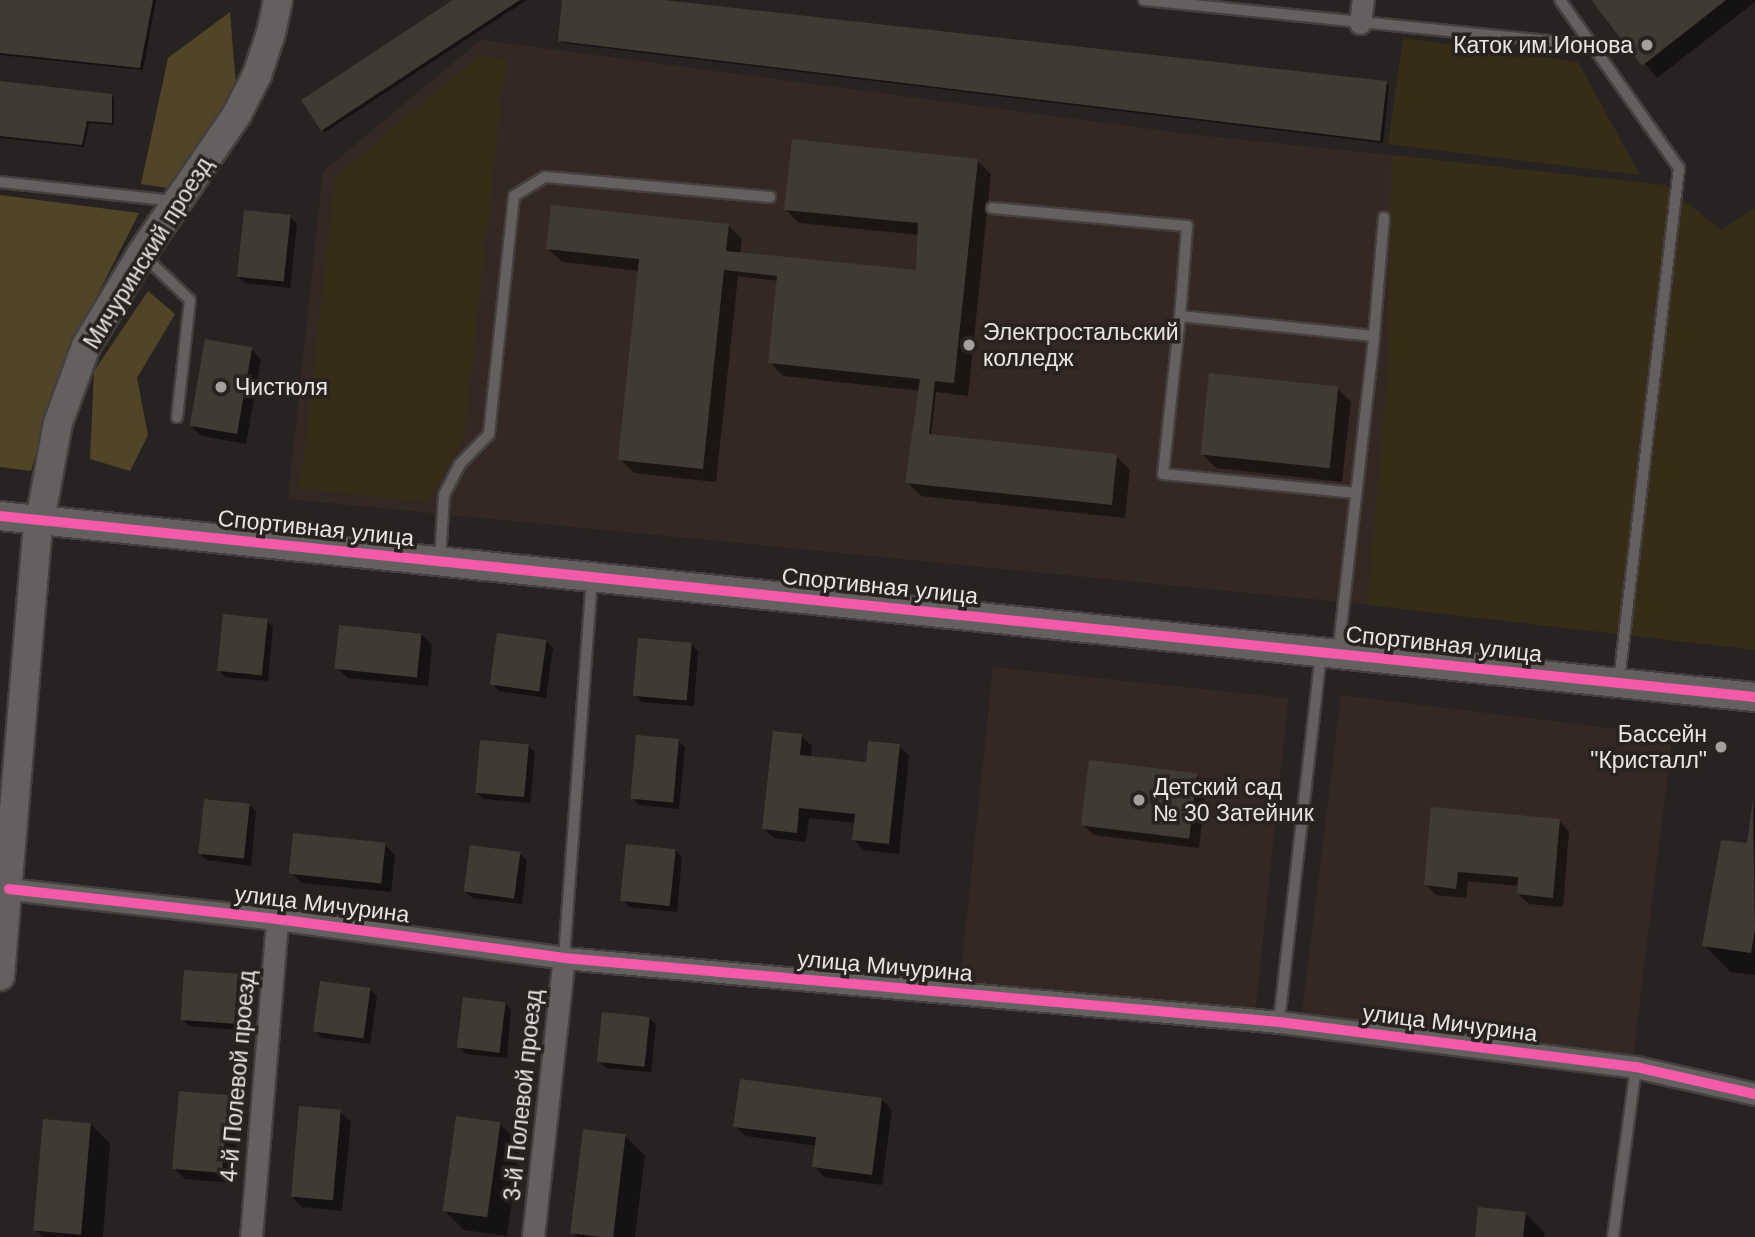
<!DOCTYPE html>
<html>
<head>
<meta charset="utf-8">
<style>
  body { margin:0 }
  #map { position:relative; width:1755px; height:1237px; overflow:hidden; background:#262322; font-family:Helvetica,sans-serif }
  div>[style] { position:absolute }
  .built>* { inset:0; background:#342825; transform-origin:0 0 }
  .green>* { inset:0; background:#352d17 }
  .forest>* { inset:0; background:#504526 }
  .shadow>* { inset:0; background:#0007 }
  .building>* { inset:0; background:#403a35; transform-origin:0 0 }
  .roads { filter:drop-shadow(2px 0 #43403f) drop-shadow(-2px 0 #43403f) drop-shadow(0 2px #43403f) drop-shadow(0 -2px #43403f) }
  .service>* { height:10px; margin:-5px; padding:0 5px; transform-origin:5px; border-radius:5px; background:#63605f }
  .minor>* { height:21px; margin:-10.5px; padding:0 10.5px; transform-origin:10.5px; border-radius:10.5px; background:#63605f }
  .tertiary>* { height:28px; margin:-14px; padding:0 14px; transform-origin:14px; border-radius:14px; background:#63605f }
  .cycleway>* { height:10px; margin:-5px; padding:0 5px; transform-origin:5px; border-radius:5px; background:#f35aa7 }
  .dots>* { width:19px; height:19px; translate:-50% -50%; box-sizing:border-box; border:4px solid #282220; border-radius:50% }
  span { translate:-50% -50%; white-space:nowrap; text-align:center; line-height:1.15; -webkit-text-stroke:7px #282220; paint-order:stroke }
  .poi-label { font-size:23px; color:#e9e4e3 }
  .right { translate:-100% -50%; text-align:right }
  .left { translate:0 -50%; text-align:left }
  .street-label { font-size:23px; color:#e9e4e3 }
</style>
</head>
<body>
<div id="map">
  <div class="built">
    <i style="clip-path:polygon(481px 40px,1196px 135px,1392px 155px,1653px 191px,1597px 627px,288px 499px,323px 171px)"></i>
    <i style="left:993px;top:667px;width:297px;height:316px;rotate:6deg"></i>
    <i style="left:1341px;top:695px;width:334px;height:329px;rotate:7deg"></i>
  </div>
  <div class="green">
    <i style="clip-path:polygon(1403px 38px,1578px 62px,1640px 175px,1388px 144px)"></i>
    <i style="clip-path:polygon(478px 56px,506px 59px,464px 438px,428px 502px,300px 489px,335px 177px)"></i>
    <i style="clip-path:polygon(1392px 155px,1665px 185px,1721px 230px,1755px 208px,1755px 650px,1367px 605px,1387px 380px)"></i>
  </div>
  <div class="forest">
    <i style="clip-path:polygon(230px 12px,236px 86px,175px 189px,141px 184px,168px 58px)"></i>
    <i style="clip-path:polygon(0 195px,139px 213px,63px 363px,31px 471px,0 467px)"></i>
    <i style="clip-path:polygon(148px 291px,175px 314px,137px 378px,148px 435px,130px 471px,90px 459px,94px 371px)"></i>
  </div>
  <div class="shadow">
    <i style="clip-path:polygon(0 0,156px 0,143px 70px,0 55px)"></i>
    <i style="clip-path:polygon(456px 0,527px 0,325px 132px,323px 130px)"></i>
    <i style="clip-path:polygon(564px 0,647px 0,1386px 82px,1389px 85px,1383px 143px,563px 43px,560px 40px)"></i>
    <i style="clip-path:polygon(1593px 0,1755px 0,1755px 2px,1657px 78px)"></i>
    <i style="clip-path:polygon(0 83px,111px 95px,114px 98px,114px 125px,89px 123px,84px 147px,0 138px)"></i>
    <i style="clip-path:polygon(977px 161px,991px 174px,968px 396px,936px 392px,931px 436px,1116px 456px,1130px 470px,1125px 518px,921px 496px,907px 482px,921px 391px,783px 376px,770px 362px,779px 281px,738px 276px,716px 482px,634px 473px,620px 459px,640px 271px,562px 262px,548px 249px,728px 225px,742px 239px,740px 254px,917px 272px,920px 235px,799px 223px,786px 210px)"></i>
    <i style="clip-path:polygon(290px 217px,297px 224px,290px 288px,245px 283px,238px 277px)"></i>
    <i style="clip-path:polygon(251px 349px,261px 359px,246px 444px,202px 436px,191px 426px)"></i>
    <i style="clip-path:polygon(1337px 388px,1351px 402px,1342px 482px,1216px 468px,1202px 454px)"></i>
    <i style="clip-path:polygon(267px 621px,273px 627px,268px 681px,225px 677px,219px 670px)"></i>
    <i style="clip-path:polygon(421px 634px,432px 645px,428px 686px,348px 678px,337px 668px)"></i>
    <i style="clip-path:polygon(546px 641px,553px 648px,546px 698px,499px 691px,492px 684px)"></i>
    <i style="clip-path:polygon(692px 644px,698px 651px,694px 706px,642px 702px,635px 695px)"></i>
    <i style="clip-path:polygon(801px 736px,812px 746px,811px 758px,868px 764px,899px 746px,909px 756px,899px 854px,864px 850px,854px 840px,856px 823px,809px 818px,806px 842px,774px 838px,764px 828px)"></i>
    <i style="clip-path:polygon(678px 741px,685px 747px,679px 809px,639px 805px,632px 798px)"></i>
    <i style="clip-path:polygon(528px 746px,535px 752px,530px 803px,484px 799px,477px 793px)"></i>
    <i style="clip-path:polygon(1196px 775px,1206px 785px,1199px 848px,1094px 835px,1083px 825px)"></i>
    <i style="clip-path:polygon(1755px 802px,1755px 975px,1731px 972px,1704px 945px,1749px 845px)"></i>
    <i style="clip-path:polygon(250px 805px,256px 812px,251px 866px,207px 860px,200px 854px)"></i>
    <i style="clip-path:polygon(1559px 821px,1569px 831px,1563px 907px,1529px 904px,1518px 894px,1519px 886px,1468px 881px,1466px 898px,1436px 895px,1426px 885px)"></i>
    <i style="clip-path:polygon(384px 844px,395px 855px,391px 892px,302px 883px,291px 873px)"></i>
    <i style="clip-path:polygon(675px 850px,682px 857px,677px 912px,629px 907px,623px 900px)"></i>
    <i style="clip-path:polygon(520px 854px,527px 860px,522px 904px,473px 898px,466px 892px)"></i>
    <i style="clip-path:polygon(237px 976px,244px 982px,240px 1030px,189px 1026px,182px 1019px)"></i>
    <i style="clip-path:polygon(370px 990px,377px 996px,370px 1044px,322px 1038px,315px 1031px)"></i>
    <i style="clip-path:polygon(505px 1003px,511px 1010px,507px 1058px,466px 1054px,459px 1047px)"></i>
    <i style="clip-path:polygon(649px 1018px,656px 1025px,651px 1072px,606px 1068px,599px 1061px)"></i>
    <i style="clip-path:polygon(229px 1097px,239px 1107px,233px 1183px,185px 1179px,175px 1169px)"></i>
    <i style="clip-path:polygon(882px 1100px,892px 1110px,882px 1185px,824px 1177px,814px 1166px,817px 1146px,746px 1136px,735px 1126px)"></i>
    <i style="clip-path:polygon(340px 1112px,351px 1122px,342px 1211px,302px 1207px,292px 1197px)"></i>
    <i style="clip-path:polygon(91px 1124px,110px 1144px,103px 1237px,43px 1237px,36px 1230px)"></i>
    <i style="clip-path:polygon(500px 1124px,520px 1144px,507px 1236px,464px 1230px,444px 1210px)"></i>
    <i style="clip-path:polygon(625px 1136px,645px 1156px,635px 1237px,578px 1237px,573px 1232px)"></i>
    <i style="clip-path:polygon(1525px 1213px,1545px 1233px,1544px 1237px,1476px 1237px)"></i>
  </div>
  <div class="building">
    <i style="clip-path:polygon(0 0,153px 0,140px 68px,0 53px)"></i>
    <i style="clip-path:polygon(453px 0,520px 0,321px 131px,301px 100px)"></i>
    <i style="clip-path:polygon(562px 0,663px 0,1387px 81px,1380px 141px,558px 41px)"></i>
    <i style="clip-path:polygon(1591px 0,1726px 0,1642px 66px)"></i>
    <i style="clip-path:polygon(0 81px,112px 94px,112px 123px,87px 121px,82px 145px,0 136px)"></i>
    <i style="clip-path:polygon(792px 139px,978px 159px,954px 383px,935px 381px,929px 434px,1117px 454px,1112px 505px,905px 483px,920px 379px,768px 363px,777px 276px,724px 270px,703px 469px,618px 460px,639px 259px,546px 249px,551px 205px,729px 224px,726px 251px,916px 270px,918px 223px,784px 210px)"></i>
    <i style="left:244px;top:210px;width:47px;height:67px;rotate:6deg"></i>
    <i style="left:205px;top:339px;width:48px;height:88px;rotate:10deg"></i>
    <i style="left:1209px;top:373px;width:130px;height:82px;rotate:6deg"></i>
    <i style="left:223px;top:614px;width:45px;height:57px;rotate:6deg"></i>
    <i style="left:339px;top:625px;width:83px;height:44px;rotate:6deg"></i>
    <i style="left:497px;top:633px;width:50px;height:52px;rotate:8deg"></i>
    <i style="left:638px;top:638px;width:54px;height:58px;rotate:5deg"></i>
    <i style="clip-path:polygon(773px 731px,802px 734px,800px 755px,866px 762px,868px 741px,900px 744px,889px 844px,852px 840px,855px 814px,799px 808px,797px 833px,762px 829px)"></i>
    <i style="left:636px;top:735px;width:43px;height:64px;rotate:5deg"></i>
    <i style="left:480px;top:740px;width:49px;height:53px;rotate:5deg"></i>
    <i style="left:1089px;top:760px;width:109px;height:66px;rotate:7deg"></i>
    <i style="left:204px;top:799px;width:46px;height:55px;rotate:6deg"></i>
    <i style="clip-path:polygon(1753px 800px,1755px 930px,1751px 953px,1702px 946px,1721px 840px,1747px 843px)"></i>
    <i style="clip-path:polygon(1431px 807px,1560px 819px,1553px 898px,1517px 894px,1518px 877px,1458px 872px,1456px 889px,1424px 885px)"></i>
    <i style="left:293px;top:833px;width:93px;height:41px;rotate:6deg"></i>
    <i style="left:626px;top:844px;width:50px;height:57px;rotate:6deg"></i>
    <i style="left:470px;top:845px;width:51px;height:47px;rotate:8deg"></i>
    <i style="left:184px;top:970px;width:54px;height:50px;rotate:4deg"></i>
    <i style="left:320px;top:981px;width:51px;height:51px;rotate:8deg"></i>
    <i style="left:463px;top:997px;width:43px;height:51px;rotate:7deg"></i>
    <i style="left:602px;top:1012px;width:48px;height:50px;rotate:6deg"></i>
    <i style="clip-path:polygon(740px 1079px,882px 1098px,872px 1175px,812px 1167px,816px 1137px,733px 1127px)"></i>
    <i style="left:179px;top:1091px;width:50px;height:78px;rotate:5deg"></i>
    <i style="left:299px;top:1106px;width:42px;height:91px;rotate:5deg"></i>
    <i style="left:456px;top:1116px;width:45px;height:96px;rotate:8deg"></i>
    <i style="left:43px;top:1119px;width:48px;height:112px;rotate:5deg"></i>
    <i style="left:583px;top:1129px;width:43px;height:105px;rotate:7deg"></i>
    <i style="clip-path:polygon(1478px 1207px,1526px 1212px,1523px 1237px,1475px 1237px)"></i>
  </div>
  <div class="roads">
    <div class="service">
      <i style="left:1144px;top:0;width:453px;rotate:5.8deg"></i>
      <i style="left:1560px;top:0;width:206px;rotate:54.7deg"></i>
      <i style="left:1679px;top:168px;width:516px;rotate:96.68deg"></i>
      <i style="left:0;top:182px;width:175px;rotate:6.2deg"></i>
      <i style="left:992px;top:208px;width:196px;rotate:5.3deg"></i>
      <i style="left:1187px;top:226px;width:90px;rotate:94.4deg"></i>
      <i style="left:143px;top:255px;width:65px;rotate:43.8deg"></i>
      <i style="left:190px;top:300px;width:118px;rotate:96.3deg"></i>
      <i style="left:1374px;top:336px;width:119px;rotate:-85.2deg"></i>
      <i style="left:440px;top:559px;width:64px;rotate:-86.4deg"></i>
      <i style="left:444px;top:495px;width:34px;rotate:-63deg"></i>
      <i style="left:459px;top:465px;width:43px;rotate:-45.9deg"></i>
      <i style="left:489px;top:434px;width:239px;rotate:-84deg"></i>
      <i style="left:514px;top:196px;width:36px;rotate:-32deg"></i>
      <i style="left:545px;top:177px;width:226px;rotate:5.1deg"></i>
      <i style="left:1338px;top:654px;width:320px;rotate:-83.5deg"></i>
      <i style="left:1374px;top:336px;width:195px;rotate:-174.1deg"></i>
      <i style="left:1180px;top:316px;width:159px;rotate:96.1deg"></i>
      <i style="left:1163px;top:474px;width:194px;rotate:5.6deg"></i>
      <i style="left:564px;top:958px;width:382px;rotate:-85.8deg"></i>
      <i style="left:1279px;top:1022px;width:371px;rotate:-83.5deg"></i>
      <i style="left:1613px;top:1237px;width:172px;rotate:-82.3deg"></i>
    </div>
    <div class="minor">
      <i style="left:1360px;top:23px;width:23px;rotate:-83deg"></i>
      <i style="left:9px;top:889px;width:270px;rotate:6.4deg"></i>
      <i style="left:277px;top:919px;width:290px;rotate:7.7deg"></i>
      <i style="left:564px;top:958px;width:718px;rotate:5.11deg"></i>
      <i style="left:1279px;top:1022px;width:360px;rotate:7.2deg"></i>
      <i style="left:1636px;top:1067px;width:122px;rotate:12.8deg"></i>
      <i style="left:251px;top:1237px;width:319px;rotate:-85.3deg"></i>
      <i style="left:533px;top:1237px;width:281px;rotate:-83.7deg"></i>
    </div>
    <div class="tertiary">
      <i style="left:0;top:516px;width:1764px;rotate:5.89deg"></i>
      <i style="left:0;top:976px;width:441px;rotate:-85.2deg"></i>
      <i style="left:37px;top:537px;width:116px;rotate:-79.6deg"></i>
      <i style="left:58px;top:423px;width:82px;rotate:-70deg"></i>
      <i style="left:86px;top:346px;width:109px;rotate:-58.9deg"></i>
      <i style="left:142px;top:253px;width:168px;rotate:-55.6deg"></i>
      <i style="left:237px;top:114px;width:44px;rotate:-62.9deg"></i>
      <i style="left:257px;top:75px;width:44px;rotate:-71.6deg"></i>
      <i style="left:271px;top:33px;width:34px;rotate:-78deg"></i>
    </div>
  </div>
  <div class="cycleway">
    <i style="left:0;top:516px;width:1764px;rotate:5.89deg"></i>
    <i style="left:9px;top:889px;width:270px;rotate:6.4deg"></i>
    <i style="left:277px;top:919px;width:290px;rotate:7.7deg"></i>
    <i style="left:564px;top:958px;width:718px;rotate:5.11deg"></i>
    <i style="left:1279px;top:1022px;width:360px;rotate:7.2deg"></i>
    <i style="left:1636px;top:1067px;width:122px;rotate:12.8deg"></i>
  </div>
  <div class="dots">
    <i style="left:1647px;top:45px;background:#a5a09f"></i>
    <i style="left:969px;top:345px;background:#a5a09f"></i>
    <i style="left:221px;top:387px;background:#a5a09f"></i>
    <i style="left:1721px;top:747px;background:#a5a09f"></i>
    <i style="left:1139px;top:800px;background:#a5a09f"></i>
  </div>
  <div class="poi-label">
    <span class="right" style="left:1633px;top:45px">Каток им.Ионова</span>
    <span class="left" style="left:983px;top:345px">Электростальский<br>колледж</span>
    <span class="left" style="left:235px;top:387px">Чистюля</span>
    <span class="right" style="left:1707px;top:747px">Бассейн<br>"Кристалл"</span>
    <span class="left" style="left:1153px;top:800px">Детский сад<br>№ 30 Затейник</span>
  </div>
  <div class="street-label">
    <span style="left:148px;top:253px;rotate:-58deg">Мичуринский проезд</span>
    <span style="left:316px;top:528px;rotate:6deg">Спортивная улица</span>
    <span style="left:880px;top:586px;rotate:6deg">Спортивная улица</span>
    <span style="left:1444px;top:644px;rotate:6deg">Спортивная улица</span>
    <span style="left:322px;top:904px;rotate:7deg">улица Мичурина</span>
    <span style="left:885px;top:966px;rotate:5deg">улица Мичурина</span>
    <span style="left:1450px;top:1023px;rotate:7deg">улица Мичурина</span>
    <span style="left:238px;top:1076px;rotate:-85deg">4-й Полевой проезд</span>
    <span style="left:523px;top:1095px;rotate:-84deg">3-й Полевой проезд</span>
  </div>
</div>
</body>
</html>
